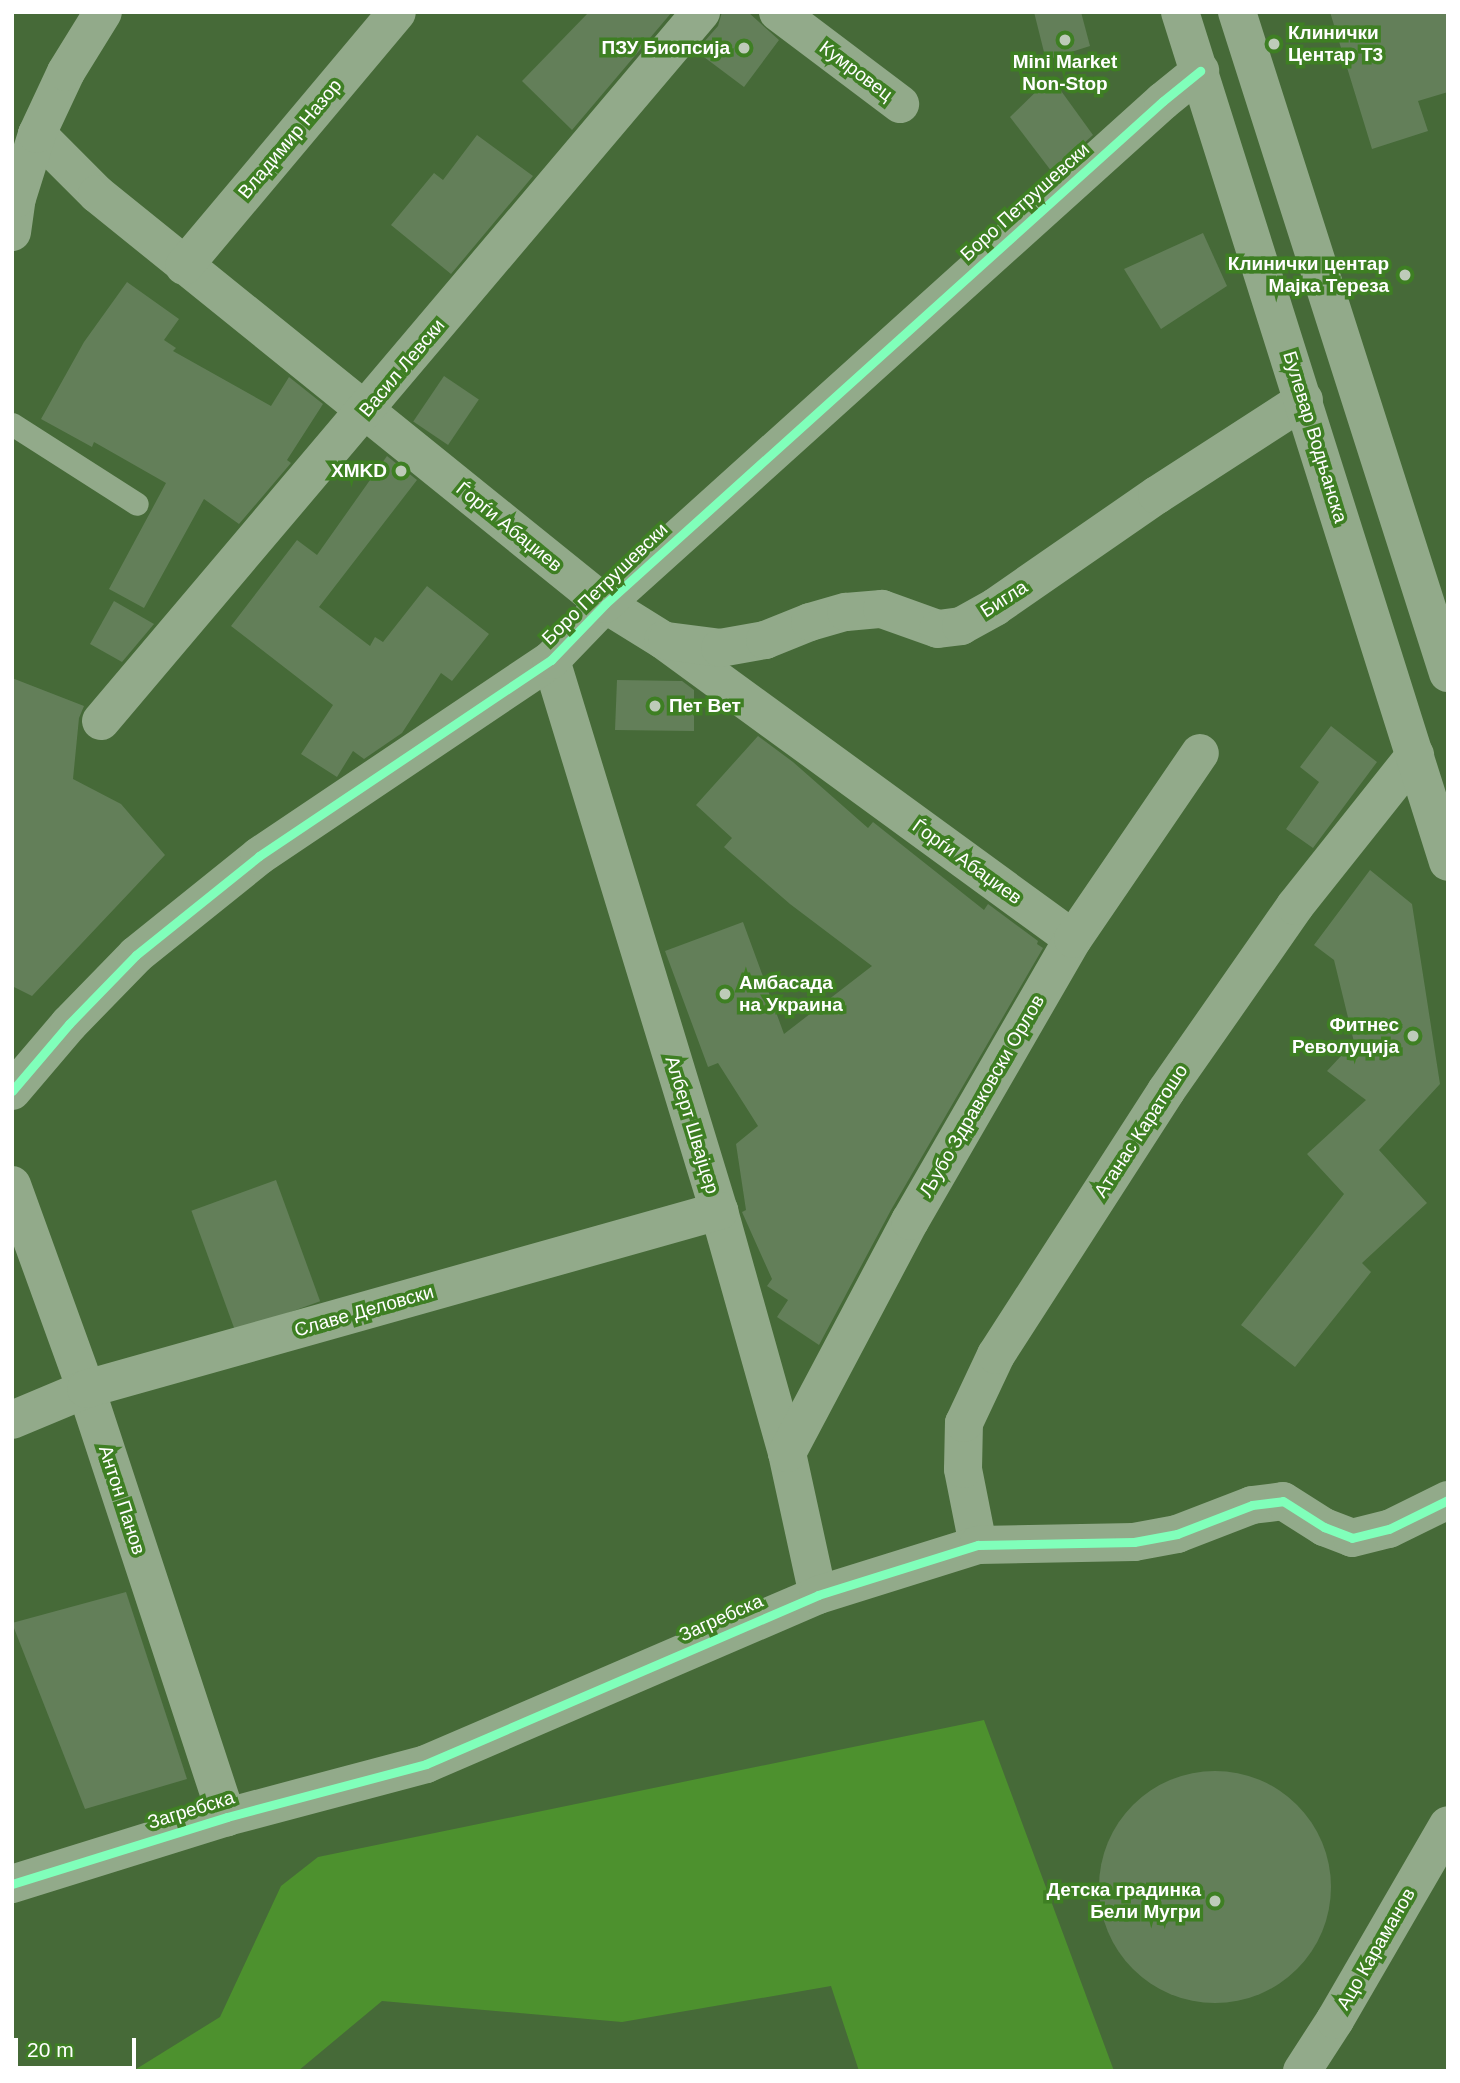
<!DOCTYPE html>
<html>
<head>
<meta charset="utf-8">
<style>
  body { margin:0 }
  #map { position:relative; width:1460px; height:2083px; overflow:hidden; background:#466a38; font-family:Arial,sans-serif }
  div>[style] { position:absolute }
  .green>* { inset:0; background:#4d912e }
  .building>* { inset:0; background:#637f59; transform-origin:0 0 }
  .round { border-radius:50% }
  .service>* { height:23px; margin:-11.5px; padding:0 11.5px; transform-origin:11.5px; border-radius:11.5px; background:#92aa8a }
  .minor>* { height:38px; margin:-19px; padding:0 19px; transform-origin:19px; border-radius:19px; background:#92aa8a }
  .tertiary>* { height:38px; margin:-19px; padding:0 19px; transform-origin:19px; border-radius:19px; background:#92aa8a }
  .cycleway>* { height:9px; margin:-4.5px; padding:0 4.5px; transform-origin:4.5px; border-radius:4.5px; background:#80ffba }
  .dots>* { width:19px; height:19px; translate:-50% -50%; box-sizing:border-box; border:4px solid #3e7f23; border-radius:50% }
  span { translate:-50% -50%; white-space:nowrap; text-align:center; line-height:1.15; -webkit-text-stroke:7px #3e7f23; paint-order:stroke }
  .poi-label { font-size:19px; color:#fff; font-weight:700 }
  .left { translate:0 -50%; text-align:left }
  .right { translate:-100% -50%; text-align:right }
  .street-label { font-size:19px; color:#fff }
  .frame { position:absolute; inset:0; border:14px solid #fff; pointer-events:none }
  .scale { position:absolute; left:14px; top:2038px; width:122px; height:32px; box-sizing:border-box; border:4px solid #fff; border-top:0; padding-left:9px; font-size:21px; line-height:24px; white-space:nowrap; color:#fff; -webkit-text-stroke:5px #3e7f23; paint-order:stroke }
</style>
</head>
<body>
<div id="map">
  <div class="green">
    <i style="clip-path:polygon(984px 1720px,1114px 2071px,859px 2071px,831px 1986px,622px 2022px,382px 2001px,298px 2071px,133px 2071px,220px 2017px,281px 1886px,318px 1857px)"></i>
  </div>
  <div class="building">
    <i style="clip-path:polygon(589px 12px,672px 12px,572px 130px,522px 81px)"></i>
    <i style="clip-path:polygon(722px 12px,748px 12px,779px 40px,744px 87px,696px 51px,718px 26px)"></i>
    <i style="clip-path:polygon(1034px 12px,1081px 12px,1090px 46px,1046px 60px)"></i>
    <i style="clip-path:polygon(1330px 12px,1448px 12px,1448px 92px,1418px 101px,1428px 131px,1372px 149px)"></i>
    <i style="clip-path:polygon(1051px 77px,1093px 135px,1052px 172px,1010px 117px)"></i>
    <i style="clip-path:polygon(477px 135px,533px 176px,451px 274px,391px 225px,434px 173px,443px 180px)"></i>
    <i style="clip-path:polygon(1203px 233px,1227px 286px,1161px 329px,1124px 269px)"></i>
    <i style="clip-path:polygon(127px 282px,179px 319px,164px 340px,176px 348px,173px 351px,271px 406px,289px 377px,323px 404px,287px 460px,291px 463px,239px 524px,204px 499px,144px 608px,109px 589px,166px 483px,94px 442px,92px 447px,41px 419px,84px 342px)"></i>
    <i style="left:444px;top:376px;width:42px;height:55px;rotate:34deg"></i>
    <i style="clip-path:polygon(387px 456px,417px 480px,319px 607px,370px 646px,375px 637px,383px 642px,427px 586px,489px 634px,452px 681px,441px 673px,402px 733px,364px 759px,353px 751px,337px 777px,301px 754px,333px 705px,231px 626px,297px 540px,317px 555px)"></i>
    <i style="clip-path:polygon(114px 601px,154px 624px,122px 662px,90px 644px)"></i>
    <i style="clip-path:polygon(12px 678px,84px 706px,79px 718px,73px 779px,121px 804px,165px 855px,32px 996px,12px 986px)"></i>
    <i style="clip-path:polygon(617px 680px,682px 681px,694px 690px,694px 731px,615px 730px)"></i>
    <i style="clip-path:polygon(1331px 726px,1377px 762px,1313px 848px,1286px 829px,1319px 782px,1300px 767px)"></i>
    <i style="clip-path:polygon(758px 736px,793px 762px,868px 828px,873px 822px,984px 910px,988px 904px,1038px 941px,1037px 944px,1043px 948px,891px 1210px,819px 1345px,777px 1317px,788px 1300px,767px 1286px,772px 1279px,742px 1212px,746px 1210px,736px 1144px,758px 1126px,718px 1063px,708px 1067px,665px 951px,743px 922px,784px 1034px,872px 966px,790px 904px,724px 847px,732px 838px,696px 805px)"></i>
    <i style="clip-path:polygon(1370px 870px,1412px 904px,1440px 1084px,1379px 1150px,1427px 1203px,1362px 1263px,1371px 1272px,1295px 1367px,1241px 1325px,1344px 1194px,1307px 1154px,1366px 1100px,1327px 1071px,1354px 1042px,1334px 960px,1314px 945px)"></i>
    <i style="left:276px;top:1180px;width:129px;height:90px;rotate:70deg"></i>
    <i style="clip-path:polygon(126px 1592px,187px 1779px,85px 1809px,12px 1623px)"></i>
    <i class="round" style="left:1099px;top:1771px;width:232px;height:232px"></i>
  </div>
  <div class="service">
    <i style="left:12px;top:424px;width:148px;rotate:32.6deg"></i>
  </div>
  <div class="minor">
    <i style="left:778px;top:12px;width:153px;rotate:37deg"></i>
    <i style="left:37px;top:134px;width:85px;rotate:45deg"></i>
    <i style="left:97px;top:194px;width:653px;rotate:38.91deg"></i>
    <i style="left:605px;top:604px;width:68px;rotate:31.8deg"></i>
    <i style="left:663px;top:640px;width:507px;rotate:36.1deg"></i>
    <i style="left:12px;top:232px;width:34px;rotate:-82deg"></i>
    <i style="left:17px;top:198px;width:67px;rotate:-72.6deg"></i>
    <i style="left:37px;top:134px;width:68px;rotate:-64.9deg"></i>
    <i style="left:66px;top:72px;width:70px;rotate:-58.3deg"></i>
    <i style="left:184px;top:266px;width:331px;rotate:-50deg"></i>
    <i style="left:667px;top:641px;width:53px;rotate:7.5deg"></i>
    <i style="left:720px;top:648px;width:46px;rotate:-10.1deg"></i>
    <i style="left:765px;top:640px;width:48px;rotate:-21.8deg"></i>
    <i style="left:810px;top:622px;width:37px;rotate:-16deg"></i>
    <i style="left:846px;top:612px;width:36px;rotate:-5deg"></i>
    <i style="left:882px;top:609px;width:59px;rotate:19.7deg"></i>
    <i style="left:938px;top:629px;width:23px;rotate:-7deg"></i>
    <i style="left:961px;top:626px;width:39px;rotate:-29deg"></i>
    <i style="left:995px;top:607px;width:197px;rotate:-34.7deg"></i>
    <i style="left:1157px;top:495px;width:175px;rotate:-32.9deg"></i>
    <i style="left:551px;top:660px;width:576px;rotate:73.04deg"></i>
    <i style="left:719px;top:1211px;width:251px;rotate:74.3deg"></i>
    <i style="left:787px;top:1453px;width:145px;rotate:77.7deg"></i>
    <i style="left:101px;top:721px;width:929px;rotate:-49.76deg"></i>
    <i style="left:12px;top:1091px;width:88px;rotate:-49.6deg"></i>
    <i style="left:69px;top:1024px;width:96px;rotate:-45.8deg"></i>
    <i style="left:136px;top:955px;width:158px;rotate:-38.8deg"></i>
    <i style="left:259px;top:856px;width:352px;rotate:-33.9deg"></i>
    <i style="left:551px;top:660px;width:78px;rotate:-46deg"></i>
    <i style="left:605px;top:604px;width:751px;rotate:-42.03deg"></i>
    <i style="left:1163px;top:101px;width:48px;rotate:-39deg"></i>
    <i style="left:12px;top:1185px;width:217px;rotate:70.1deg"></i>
    <i style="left:86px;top:1389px;width:451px;rotate:71.8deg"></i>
    <i style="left:12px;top:1420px;width:80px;rotate:-22.7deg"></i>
    <i style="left:86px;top:1389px;width:658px;rotate:-15.71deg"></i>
    <i style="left:787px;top:1453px;width:263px;rotate:-62.1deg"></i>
    <i style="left:910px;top:1221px;width:326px;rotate:-60deg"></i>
    <i style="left:1073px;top:939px;width:225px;rotate:-55.7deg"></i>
    <i style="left:978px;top:1545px;width:77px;rotate:-101.2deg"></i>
    <i style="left:963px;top:1469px;width:46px;rotate:-88.8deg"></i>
    <i style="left:964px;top:1423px;width:75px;rotate:-64.8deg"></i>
    <i style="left:996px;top:1355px;width:314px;rotate:-57.2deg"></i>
    <i style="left:1166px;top:1091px;width:226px;rotate:-55.1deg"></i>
    <i style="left:1295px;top:906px;width:193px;rotate:-51.5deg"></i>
    <i style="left:12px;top:1884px;width:225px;rotate:-17.3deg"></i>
    <i style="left:227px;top:1817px;width:206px;rotate:-14.9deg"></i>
    <i style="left:426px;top:1764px;width:427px;rotate:-23.3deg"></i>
    <i style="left:818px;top:1595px;width:168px;rotate:-17.4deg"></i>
    <i style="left:978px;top:1545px;width:156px;rotate:-1.1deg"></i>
    <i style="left:1134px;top:1542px;width:44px;rotate:-10.5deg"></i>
    <i style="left:1177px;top:1534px;width:80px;rotate:-21.1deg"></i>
    <i style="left:1252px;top:1505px;width:31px;rotate:-7deg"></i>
    <i style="left:1283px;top:1501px;width:49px;rotate:32.4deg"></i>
    <i style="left:1324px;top:1527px;width:30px;rotate:21deg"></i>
    <i style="left:1352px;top:1538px;width:38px;rotate:-14deg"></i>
    <i style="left:1389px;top:1529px;width:66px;rotate:-26.2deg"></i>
    <i style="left:1302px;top:2071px;width:61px;rotate:-57.1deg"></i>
    <i style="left:1335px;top:2020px;width:225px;rotate:-59.9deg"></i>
  </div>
  <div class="tertiary">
    <i style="left:1180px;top:12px;width:891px;rotate:72.5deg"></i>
    <i style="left:1237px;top:12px;width:694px;rotate:72.3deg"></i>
  </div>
  <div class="cycleway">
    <i style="left:12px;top:1091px;width:88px;rotate:-49.6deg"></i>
    <i style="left:69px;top:1024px;width:96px;rotate:-45.8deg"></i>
    <i style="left:136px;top:955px;width:158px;rotate:-38.8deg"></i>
    <i style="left:259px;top:856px;width:352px;rotate:-33.9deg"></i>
    <i style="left:551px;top:660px;width:78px;rotate:-46deg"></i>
    <i style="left:605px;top:604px;width:751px;rotate:-42.03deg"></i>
    <i style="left:1163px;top:101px;width:48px;rotate:-39deg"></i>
    <i style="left:12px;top:1884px;width:225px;rotate:-17.3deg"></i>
    <i style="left:227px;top:1817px;width:206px;rotate:-14.9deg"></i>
    <i style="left:426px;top:1764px;width:427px;rotate:-23.3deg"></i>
    <i style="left:818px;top:1595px;width:168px;rotate:-17.4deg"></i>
    <i style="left:978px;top:1545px;width:156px;rotate:-1.1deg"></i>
    <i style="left:1134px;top:1542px;width:44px;rotate:-10.5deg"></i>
    <i style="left:1177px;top:1534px;width:80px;rotate:-21.1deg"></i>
    <i style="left:1252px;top:1505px;width:31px;rotate:-7deg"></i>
    <i style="left:1283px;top:1501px;width:49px;rotate:32.4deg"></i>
    <i style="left:1324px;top:1527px;width:30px;rotate:21deg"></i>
    <i style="left:1352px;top:1538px;width:38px;rotate:-14deg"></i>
    <i style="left:1389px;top:1529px;width:66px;rotate:-26.2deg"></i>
  </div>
  <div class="dots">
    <i style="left:1065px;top:40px;background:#becbb9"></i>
    <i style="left:1274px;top:44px;background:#becbb9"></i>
    <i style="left:744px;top:48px;background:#becbb9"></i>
    <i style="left:1405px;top:275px;background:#becbb9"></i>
    <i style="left:401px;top:471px;background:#becbb9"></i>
    <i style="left:655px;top:706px;background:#becbb9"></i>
    <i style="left:725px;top:994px;background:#becbb9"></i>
    <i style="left:1413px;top:1036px;background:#becbb9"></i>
    <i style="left:1215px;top:1901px;background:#becbb9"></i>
  </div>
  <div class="poi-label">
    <span class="left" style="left:1288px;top:44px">Клинички<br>Центар Т3</span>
    <span class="right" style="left:730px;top:48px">ПЗУ Биопсија</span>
    <span style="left:1065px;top:73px">Mini Market<br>Non-Stop</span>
    <span class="right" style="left:1389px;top:275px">Клинички центар<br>Мајка Тереза</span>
    <span class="right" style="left:387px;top:471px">XMKD</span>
    <span class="left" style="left:669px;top:706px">Пет Вет</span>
    <span class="left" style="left:739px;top:994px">Амбасада<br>на Украина</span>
    <span class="right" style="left:1399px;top:1036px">Фитнес<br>Револуција</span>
    <span class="right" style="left:1201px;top:1901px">Детска градинка<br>Бели Мугри</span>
  </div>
  <div class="street-label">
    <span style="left:856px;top:71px;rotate:37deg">Кумровец</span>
    <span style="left:290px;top:139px;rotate:-50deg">Владимир Назор</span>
    <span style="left:1025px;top:202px;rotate:-42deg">Боро Петрушевски</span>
    <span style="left:402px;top:368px;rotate:-50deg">Васил Левски</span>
    <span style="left:1315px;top:437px;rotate:73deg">Булевар Водњанска</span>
    <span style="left:509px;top:527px;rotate:39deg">Ѓорѓи Абаџиев</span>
    <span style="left:605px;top:584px;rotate:-44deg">Боро Петрушевски</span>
    <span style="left:1004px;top:599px;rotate:-33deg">Бигла</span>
    <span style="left:967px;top:862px;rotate:36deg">Ѓорѓи Абаџиев</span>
    <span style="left:982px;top:1096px;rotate:-60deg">Љубо Здравковски Орлов</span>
    <span style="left:692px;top:1125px;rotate:73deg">Алберт Швајцер</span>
    <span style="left:1141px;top:1131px;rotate:-57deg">Атанас Каратошо</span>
    <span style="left:364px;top:1311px;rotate:-16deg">Славе Деловски</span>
    <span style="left:122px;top:1500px;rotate:72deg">Антон Панов</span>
    <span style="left:721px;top:1618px;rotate:-24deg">Загребска</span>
    <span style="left:191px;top:1810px;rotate:-17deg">Загребска</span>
    <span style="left:1376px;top:1949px;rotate:-60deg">Ацо Караманов</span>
  </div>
  <div class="frame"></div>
  <div class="scale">20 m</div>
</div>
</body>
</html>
